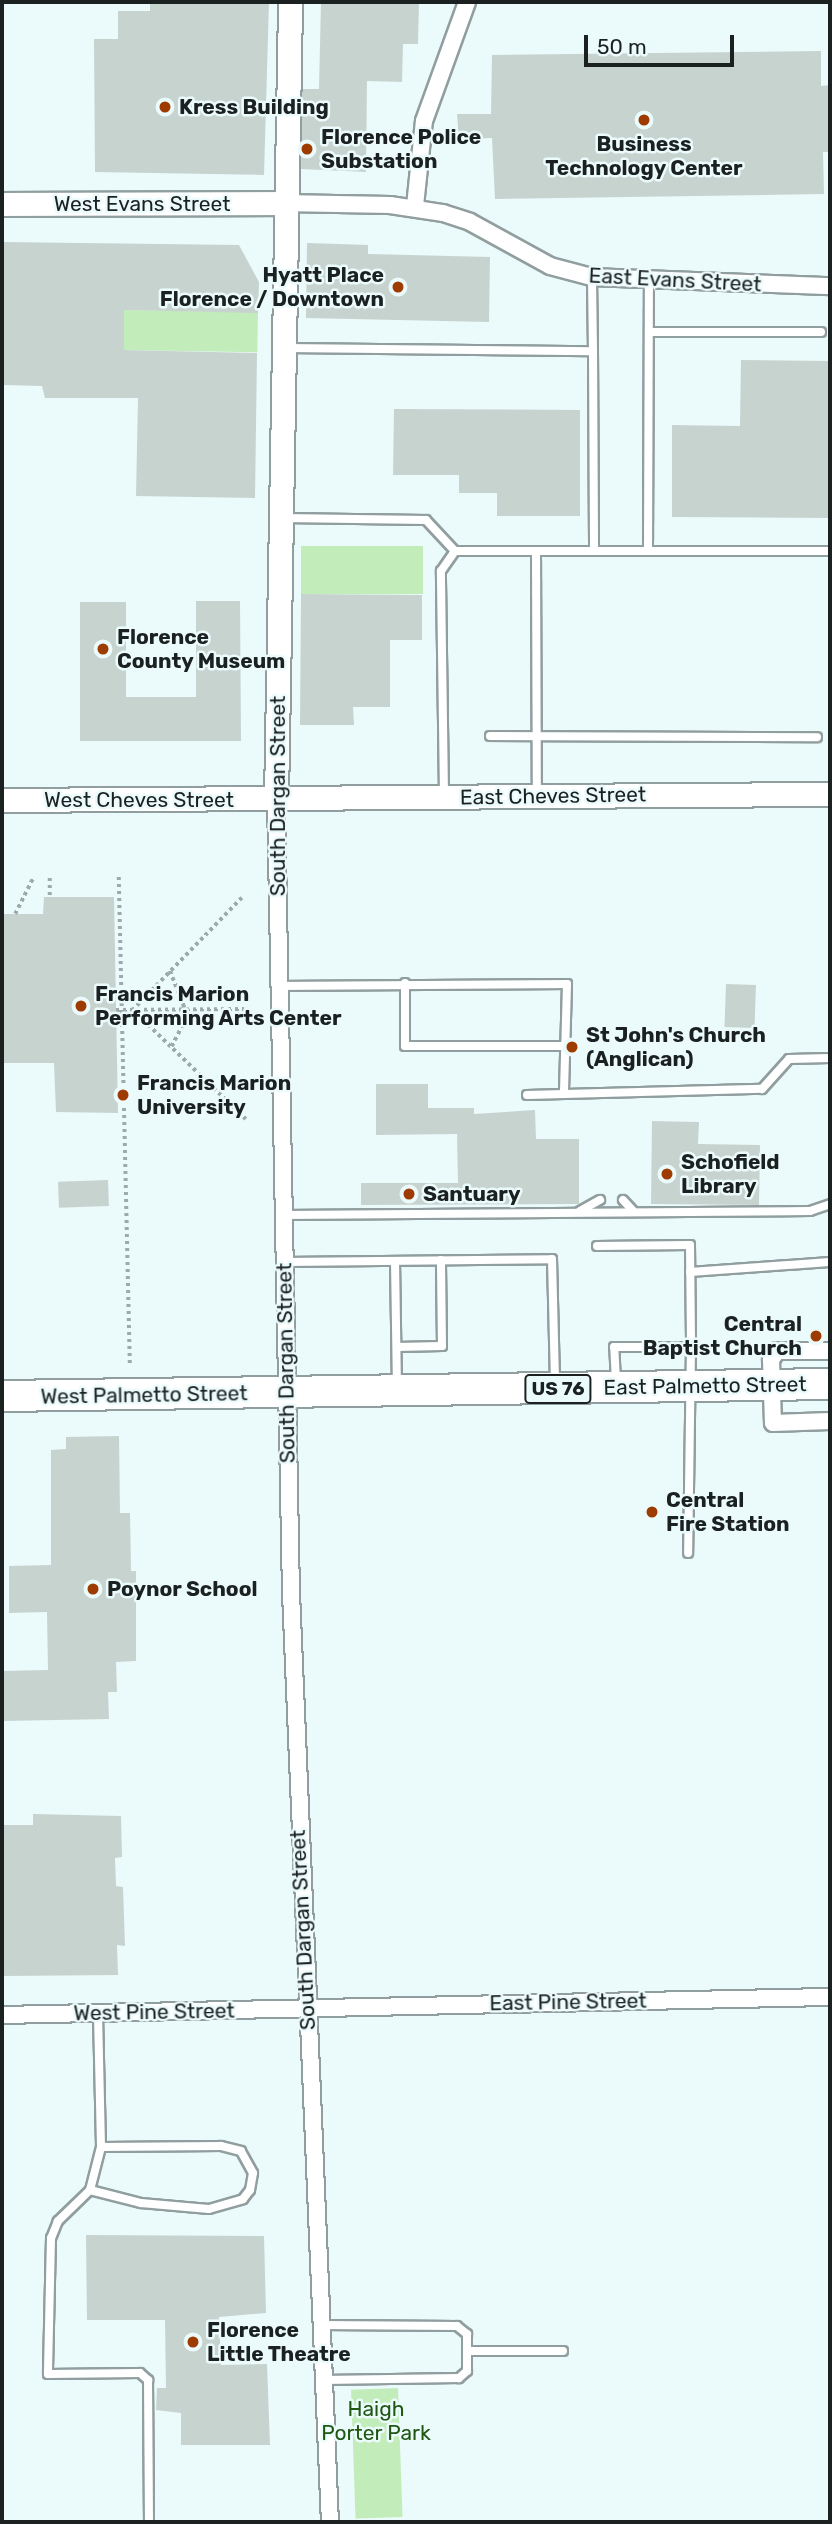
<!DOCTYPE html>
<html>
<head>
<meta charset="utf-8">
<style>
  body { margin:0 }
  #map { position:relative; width:832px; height:2524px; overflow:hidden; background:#ebfafb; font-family:Rubik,sans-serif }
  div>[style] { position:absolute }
  .green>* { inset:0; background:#c2ecba; transform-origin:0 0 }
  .building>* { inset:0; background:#c7d3cf; transform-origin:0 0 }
  .path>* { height:3.5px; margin-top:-1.75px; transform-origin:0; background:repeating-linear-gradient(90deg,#9da9aa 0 3.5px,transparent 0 7px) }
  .roads { filter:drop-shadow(2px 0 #919e9f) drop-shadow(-2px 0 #919e9f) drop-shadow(0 2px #919e9f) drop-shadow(0 -2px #919e9f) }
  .lane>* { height:8px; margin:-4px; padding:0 4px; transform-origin:4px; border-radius:4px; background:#fff }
  .street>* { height:16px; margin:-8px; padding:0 8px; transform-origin:8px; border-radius:8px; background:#fff }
  .secondary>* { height:23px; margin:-11.5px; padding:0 11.5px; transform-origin:11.5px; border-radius:11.5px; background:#fff }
  .highway>* { height:30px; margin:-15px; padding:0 15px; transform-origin:15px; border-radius:15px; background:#fff }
  .dots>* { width:19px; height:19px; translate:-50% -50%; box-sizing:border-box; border:4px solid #ebfafb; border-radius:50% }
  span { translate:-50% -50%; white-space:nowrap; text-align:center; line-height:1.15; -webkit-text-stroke:5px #ebfafb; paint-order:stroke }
  .shield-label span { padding:2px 5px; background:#ebfafb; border:2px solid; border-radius:5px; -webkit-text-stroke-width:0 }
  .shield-label { font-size:19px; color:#1b2021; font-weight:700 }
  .poi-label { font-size:21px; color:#1b2021; font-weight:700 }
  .left { translate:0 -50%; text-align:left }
  .right { translate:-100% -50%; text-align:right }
  .street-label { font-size:21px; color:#1b2021 }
  .park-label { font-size:21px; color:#1f5713 }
  .frame { position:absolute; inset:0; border:4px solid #1b2021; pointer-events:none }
  .scale { position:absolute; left:584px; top:35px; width:150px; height:32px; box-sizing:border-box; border:4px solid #1b2021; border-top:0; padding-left:9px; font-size:21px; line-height:24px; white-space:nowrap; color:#1b2021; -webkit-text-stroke:5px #ebfafb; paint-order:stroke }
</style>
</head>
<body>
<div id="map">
  <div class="green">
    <i style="left:124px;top:310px;width:134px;height:40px;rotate:1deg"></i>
    <i style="left:301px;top:546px;width:122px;height:48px"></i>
    <i style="left:398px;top:2388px;width:129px;height:47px;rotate:88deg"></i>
  </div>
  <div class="building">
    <i style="clip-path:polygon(150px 2px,269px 2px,264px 175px,95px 172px,94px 39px,118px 39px,118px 11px,150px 11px)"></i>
    <i style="clip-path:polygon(321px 2px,419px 2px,418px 44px,403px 44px,402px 82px,367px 81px,366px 172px,301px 169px,302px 89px,319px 89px)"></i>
    <i style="clip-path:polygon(821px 51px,821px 86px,830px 85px,830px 152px,823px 152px,824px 194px,495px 199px,492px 138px,459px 139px,457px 114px,491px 114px,492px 55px)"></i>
    <i style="clip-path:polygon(2px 242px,239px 245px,259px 282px,258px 313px,124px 310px,124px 350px,257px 353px,255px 498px,136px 496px,138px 398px,45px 398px,42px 386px,2px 385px)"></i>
    <i style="clip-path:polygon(307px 243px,368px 245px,368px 254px,490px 257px,489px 322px,306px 318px)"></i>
    <i style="clip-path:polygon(741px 360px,830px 361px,829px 518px,672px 517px,672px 425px,740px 426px)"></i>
    <i style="clip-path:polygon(394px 409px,580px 410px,580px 516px,497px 516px,497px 493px,459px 493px,459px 475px,393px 475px)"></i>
    <i style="clip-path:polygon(301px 594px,422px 595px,422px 640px,390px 640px,390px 707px,353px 707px,354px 725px,300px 725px)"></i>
    <i style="clip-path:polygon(196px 601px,240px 601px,241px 741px,80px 741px,80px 602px,126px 602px,126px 697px,196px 697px)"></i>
    <i style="clip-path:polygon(44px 897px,114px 897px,118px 1113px,56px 1112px,54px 1063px,2px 1063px,2px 914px,43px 914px)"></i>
    <i style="left:726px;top:984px;width:30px;height:43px;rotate:2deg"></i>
    <i style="clip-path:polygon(376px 1084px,428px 1084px,428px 1108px,474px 1108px,474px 1114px,535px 1110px,536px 1139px,579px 1139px,579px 1204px,361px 1205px,361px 1183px,458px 1183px,457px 1134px,376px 1135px)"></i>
    <i style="clip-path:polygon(652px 1121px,699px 1122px,698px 1144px,760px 1145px,759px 1205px,651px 1204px)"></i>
    <i style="left:108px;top:1180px;width:26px;height:50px;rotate:88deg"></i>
    <i style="clip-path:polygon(119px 1436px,120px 1513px,130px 1513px,131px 1571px,136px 1571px,136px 1661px,116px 1662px,117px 1692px,108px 1692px,109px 1719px,2px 1721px,2px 1671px,48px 1670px,47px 1612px,9px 1613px,9px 1566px,51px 1565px,51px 1450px,66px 1449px,66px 1437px)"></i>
    <i style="clip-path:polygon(33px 1814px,121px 1816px,122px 1857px,115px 1858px,116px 1886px,123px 1887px,125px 1946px,117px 1945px,118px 1975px,2px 1976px,2px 1825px,33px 1825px)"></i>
    <i style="clip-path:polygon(86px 2235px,264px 2236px,266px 2313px,219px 2317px,221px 2365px,267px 2364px,270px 2445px,181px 2445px,181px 2413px,156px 2410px,157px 2388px,166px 2388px,165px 2320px,87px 2320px)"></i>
  </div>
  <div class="path">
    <i style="left:119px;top:877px;width:487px;rotate:88.7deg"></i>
    <i style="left:50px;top:878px;width:19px;rotate:90deg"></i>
    <i style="left:242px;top:898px;width:156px;rotate:134.2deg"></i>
    <i style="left:133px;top:1010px;width:157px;rotate:44deg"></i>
    <i style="left:15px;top:914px;width:40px;rotate:-63.4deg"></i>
    <i style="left:170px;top:971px;width:37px;rotate:68deg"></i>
    <i style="left:184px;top:1005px;width:20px;rotate:93deg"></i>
    <i style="left:183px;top:1025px;width:25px;rotate:117deg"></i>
    <i style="left:116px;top:1010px;width:128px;rotate:-0.4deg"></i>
    <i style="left:136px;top:1589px;width:122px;rotate:-1.4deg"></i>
  </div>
  <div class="roads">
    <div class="lane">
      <i style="left:649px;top:332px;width:172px"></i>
      <i style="left:285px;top:348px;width:308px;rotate:0.6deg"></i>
      <i style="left:593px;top:351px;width:74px;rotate:-90.8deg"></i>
      <i style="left:593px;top:351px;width:200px;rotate:89.7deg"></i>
      <i style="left:283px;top:518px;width:143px;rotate:0.8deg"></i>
      <i style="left:426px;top:520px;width:42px;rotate:46.9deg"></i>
      <i style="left:455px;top:551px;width:375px"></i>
      <i style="left:536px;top:551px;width:242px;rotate:89.8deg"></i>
      <i style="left:648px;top:551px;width:269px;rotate:-89.8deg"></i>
      <i style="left:490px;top:736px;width:327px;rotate:0.2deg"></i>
      <i style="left:444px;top:795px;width:224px;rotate:-90.8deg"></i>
      <i style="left:441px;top:571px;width:24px;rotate:-55deg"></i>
      <i style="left:405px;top:983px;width:63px;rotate:90deg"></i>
      <i style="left:405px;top:1046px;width:160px"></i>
      <i style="left:279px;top:986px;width:288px;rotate:-0.4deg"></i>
      <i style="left:567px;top:984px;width:110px;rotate:91.6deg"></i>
      <i style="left:527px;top:1095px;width:235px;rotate:-1.5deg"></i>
      <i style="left:762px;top:1089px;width:40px;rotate:-48deg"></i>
      <i style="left:789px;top:1059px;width:41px;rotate:-1.4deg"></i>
      <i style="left:623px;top:1200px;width:16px;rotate:47deg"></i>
      <i style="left:580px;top:1211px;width:23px;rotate:-29deg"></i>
      <i style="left:283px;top:1215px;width:527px;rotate:-0.43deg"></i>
      <i style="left:810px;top:1211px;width:21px;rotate:-19deg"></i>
      <i style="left:597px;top:1246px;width:93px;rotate:-0.6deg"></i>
      <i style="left:690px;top:1245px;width:102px;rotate:89.4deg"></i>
      <i style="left:395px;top:1261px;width:123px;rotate:89.1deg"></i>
      <i style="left:284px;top:1262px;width:268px;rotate:-0.6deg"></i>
      <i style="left:552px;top:1259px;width:124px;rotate:88.6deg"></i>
      <i style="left:690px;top:1272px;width:140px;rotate:-4.1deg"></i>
      <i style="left:397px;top:1347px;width:45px;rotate:-1.3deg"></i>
      <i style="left:442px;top:1346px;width:86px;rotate:-90.7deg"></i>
      <i style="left:616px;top:1381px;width:34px;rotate:-93deg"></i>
      <i style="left:614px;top:1347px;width:77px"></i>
      <i style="left:691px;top:1347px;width:206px;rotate:90.8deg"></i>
      <i style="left:98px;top:2014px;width:133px;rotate:88.7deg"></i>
      <i style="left:101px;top:2147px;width:44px;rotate:104.3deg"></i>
      <i style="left:90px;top:2190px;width:45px;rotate:135.9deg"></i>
      <i style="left:58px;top:2221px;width:18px;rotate:112deg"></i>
      <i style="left:51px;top:2238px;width:136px;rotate:91.3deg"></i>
      <i style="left:48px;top:2374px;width:92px;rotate:-0.6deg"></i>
      <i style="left:140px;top:2373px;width:11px;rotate:41deg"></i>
      <i style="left:148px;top:2380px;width:142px;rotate:89.6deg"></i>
      <i style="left:90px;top:2190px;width:53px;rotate:14.3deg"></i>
      <i style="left:141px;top:2203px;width:68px;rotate:5deg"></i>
      <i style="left:209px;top:2209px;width:35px;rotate:-16deg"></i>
      <i style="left:243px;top:2199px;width:11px;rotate:-52deg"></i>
      <i style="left:250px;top:2190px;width:17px;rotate:-80deg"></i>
      <i style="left:253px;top:2173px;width:25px;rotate:-119deg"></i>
      <i style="left:241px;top:2151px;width:21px;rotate:-166deg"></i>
      <i style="left:221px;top:2146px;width:120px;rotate:179.5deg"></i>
      <i style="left:321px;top:2325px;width:136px;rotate:0.4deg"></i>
      <i style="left:457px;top:2326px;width:13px;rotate:39deg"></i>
      <i style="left:467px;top:2334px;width:37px;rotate:90deg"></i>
      <i style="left:467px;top:2371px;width:11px;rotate:139deg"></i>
      <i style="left:459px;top:2378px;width:136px;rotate:179.2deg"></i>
      <i style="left:467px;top:2351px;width:96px"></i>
    </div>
    <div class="street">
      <i style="left:283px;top:203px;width:107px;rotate:1.1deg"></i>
      <i style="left:390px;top:205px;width:54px;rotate:8.6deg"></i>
      <i style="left:443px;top:213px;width:28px;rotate:18deg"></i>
      <i style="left:470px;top:222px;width:91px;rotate:28.8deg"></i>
      <i style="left:550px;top:266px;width:43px;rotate:14.7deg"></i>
      <i style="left:592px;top:277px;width:238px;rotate:2.2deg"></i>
      <i style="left:415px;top:206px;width:85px;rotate:-84deg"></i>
      <i style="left:424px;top:121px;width:127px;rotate:-70.1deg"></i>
      <i style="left:276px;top:799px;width:794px;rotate:88.92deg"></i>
      <i style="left:291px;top:1593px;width:930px;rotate:87.6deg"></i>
      <i style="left:830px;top:1351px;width:53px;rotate:180deg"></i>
      <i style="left:777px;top:1351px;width:11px;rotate:124deg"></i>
      <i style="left:771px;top:1360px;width:63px;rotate:88.2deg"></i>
      <i style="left:773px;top:1423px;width:57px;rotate:-2deg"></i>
      <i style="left:2px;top:2015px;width:828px;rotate:-1.25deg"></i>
    </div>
    <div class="secondary">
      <i style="left:2px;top:204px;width:281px;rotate:-0.2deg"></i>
      <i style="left:276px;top:799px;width:797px;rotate:-88.99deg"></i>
      <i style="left:2px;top:800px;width:828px;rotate:-0.42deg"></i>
    </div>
    <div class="highway">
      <i style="left:2px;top:1396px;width:828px;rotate:-0.83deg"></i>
    </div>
  </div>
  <div class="dots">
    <i style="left:165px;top:107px;background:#9e3b00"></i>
    <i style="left:644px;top:120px;background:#9e3b00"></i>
    <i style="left:307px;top:149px;background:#9e3b00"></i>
    <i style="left:398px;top:287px;background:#9e3b00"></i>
    <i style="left:103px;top:649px;background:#9e3b00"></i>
    <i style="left:81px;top:1006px;background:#9e3b00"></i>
    <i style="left:572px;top:1047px;background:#9e3b00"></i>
    <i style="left:123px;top:1095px;background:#9e3b00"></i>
    <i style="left:667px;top:1174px;background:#9e3b00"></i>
    <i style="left:409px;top:1194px;background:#9e3b00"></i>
    <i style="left:816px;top:1336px;background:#9e3b00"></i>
    <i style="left:652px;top:1512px;background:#9e3b00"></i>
    <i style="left:93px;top:1589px;background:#9e3b00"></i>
    <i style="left:193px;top:2342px;background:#9e3b00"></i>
  </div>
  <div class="shield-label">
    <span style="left:558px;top:1389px">US 76</span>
  </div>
  <div class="poi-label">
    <span class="left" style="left:179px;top:107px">Kress Building</span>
    <span class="left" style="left:321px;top:149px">Florence Police<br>Substation</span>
    <span style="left:644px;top:156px">Business<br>Technology Center</span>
    <span class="right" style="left:384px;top:287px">Hyatt Place<br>Florence / Downtown</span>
    <span class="left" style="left:117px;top:649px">Florence<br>County Museum</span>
    <span class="left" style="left:95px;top:1006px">Francis Marion<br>Performing Arts Center</span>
    <span class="left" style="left:586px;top:1047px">St John's Church<br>(Anglican)</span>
    <span class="left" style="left:137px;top:1095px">Francis Marion<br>University</span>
    <span class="left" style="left:681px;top:1174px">Schofield<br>Library</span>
    <span class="left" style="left:423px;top:1194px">Santuary</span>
    <span class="right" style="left:802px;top:1336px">Central<br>Baptist Church</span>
    <span class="left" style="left:666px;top:1512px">Central<br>Fire Station</span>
    <span class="left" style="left:107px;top:1589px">Poynor School</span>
    <span class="left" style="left:207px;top:2342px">Florence<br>Little Theatre</span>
  </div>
  <div class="street-label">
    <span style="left:142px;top:204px">West Evans Street</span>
    <span style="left:675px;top:280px;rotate:3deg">East Evans Street</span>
    <span style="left:278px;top:796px;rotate:-90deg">South Dargan Street</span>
    <span style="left:553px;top:796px;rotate:-1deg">East Cheves Street</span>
    <span style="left:139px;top:800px">West Cheves Street</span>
    <span style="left:286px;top:1363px;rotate:-91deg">South Dargan Street</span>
    <span style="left:705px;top:1386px;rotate:-1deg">East Palmetto Street</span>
    <span style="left:144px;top:1395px;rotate:-1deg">West Palmetto Street</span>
    <span style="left:303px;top:1930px;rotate:-93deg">South Dargan Street</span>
    <span style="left:568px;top:2002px;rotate:-1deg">East Pine Street</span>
    <span style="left:154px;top:2012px;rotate:-1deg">West Pine Street</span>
  </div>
  <div class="park-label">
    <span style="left:376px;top:2421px">Haigh<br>Porter Park</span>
  </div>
  <div class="frame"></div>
  <div class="scale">50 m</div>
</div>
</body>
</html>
